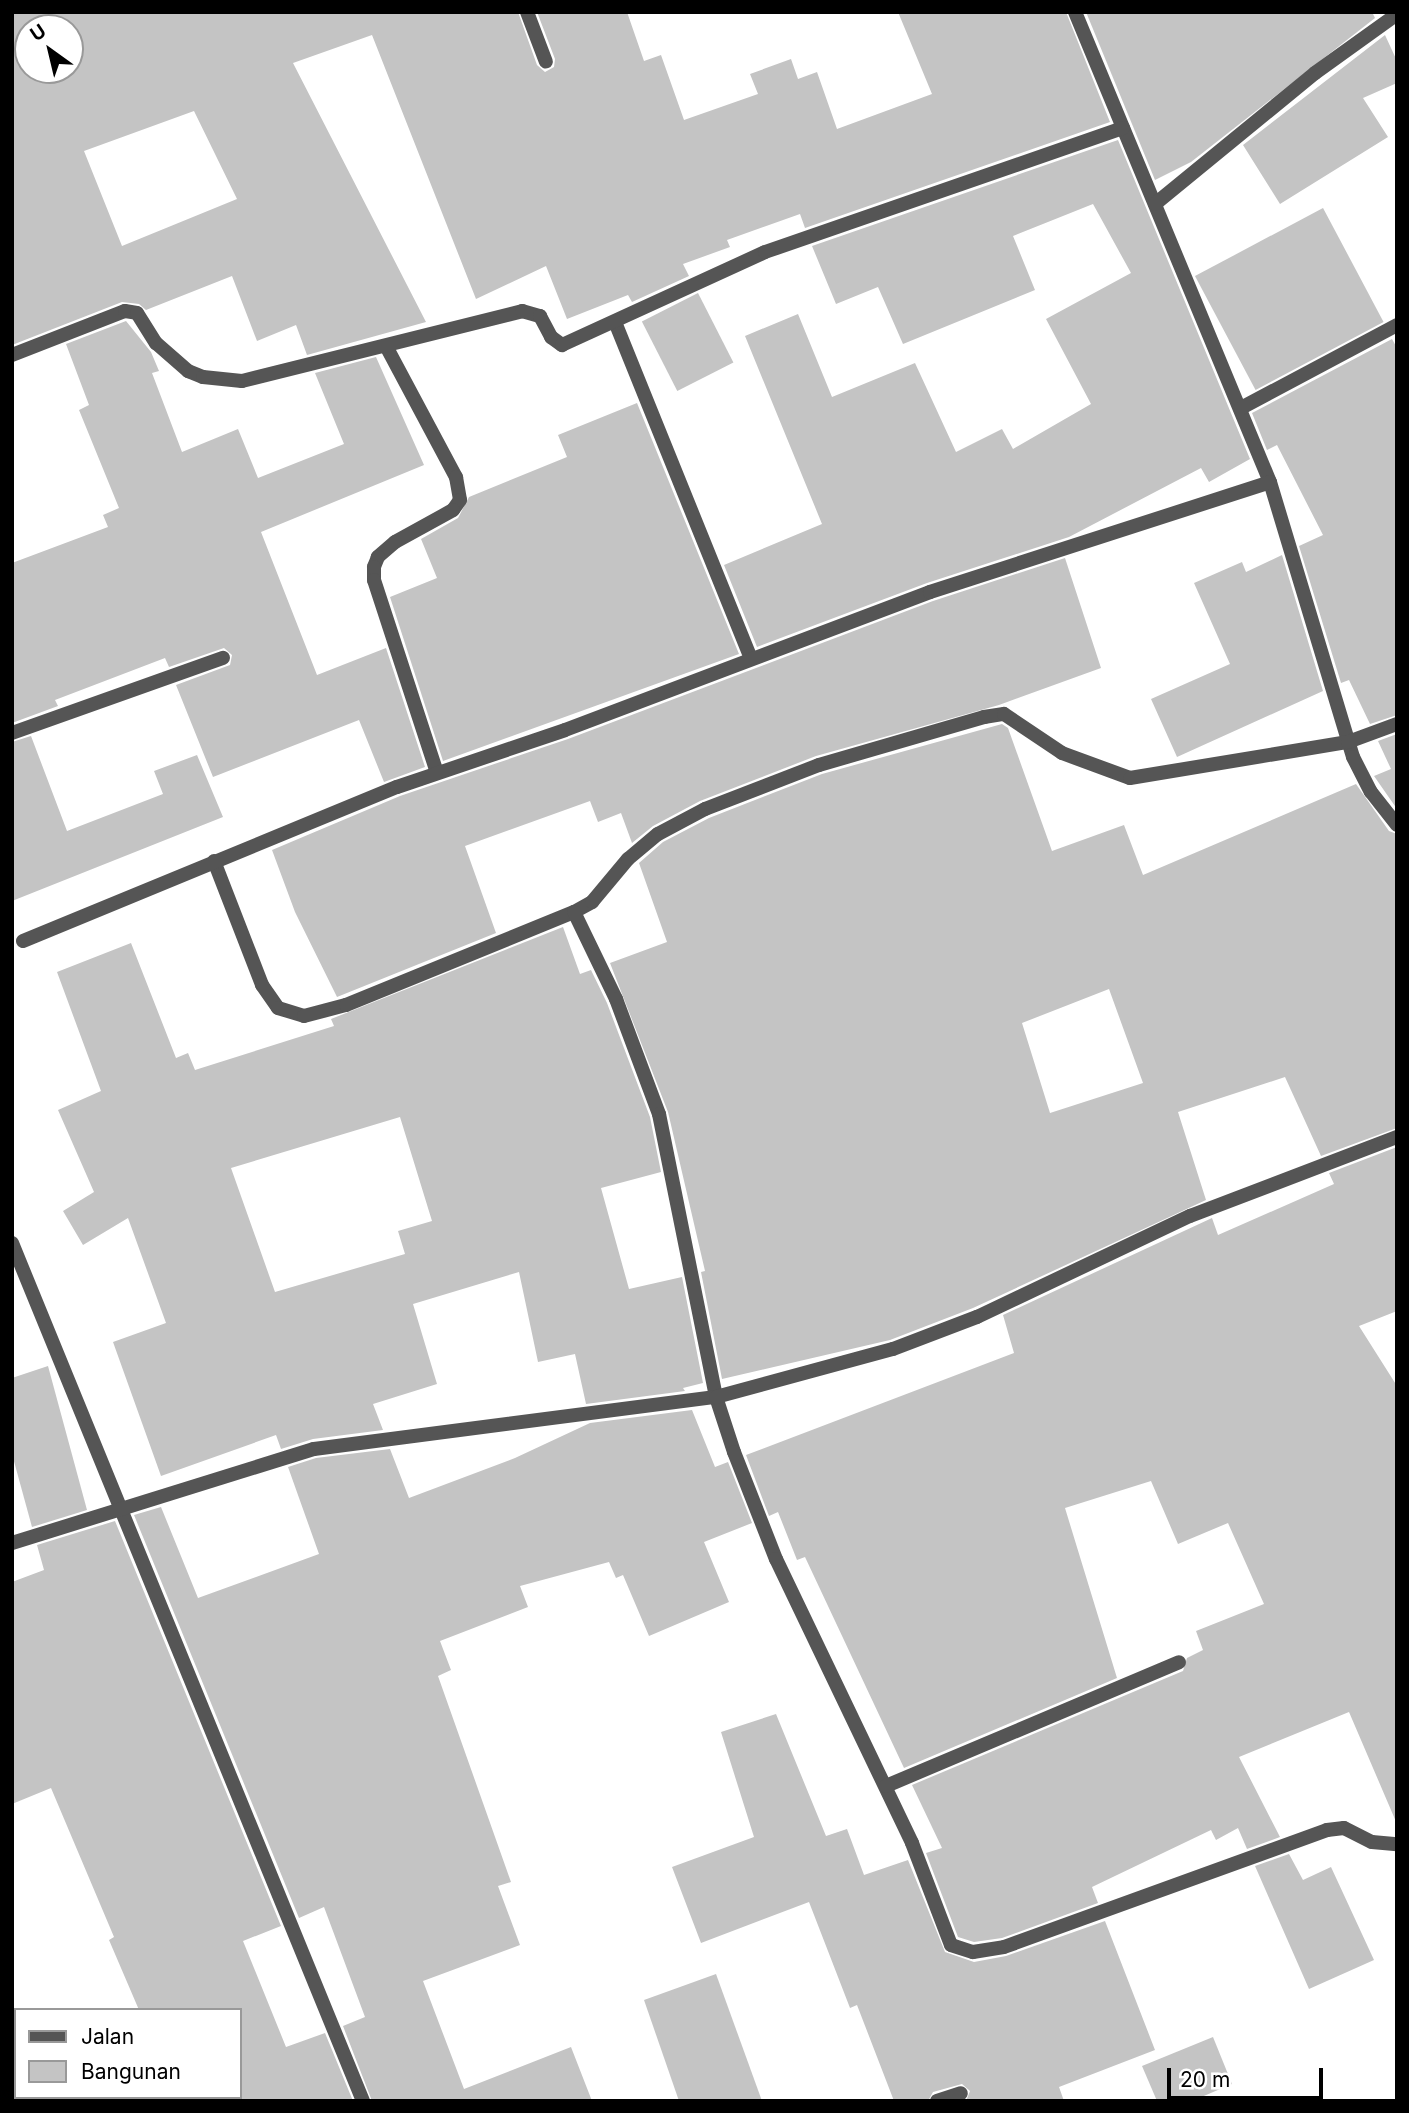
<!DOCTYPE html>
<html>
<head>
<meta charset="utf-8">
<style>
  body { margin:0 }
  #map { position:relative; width:1409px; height:2113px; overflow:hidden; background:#fff; font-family:Inter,sans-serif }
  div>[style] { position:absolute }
  .building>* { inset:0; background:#c4c4c4; transform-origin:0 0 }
  .lane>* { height:14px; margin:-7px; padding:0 7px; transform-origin:7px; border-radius:7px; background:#555 }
  .street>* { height:14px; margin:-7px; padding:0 7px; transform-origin:7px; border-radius:7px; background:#555 }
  span { translate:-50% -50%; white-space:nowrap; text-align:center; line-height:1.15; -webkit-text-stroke:5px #fff; paint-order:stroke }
  .frame { position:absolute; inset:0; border:14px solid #000; pointer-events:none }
  .legend { position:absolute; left:14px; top:2008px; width:228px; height:91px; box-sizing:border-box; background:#fff; border:2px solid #999; margin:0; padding:9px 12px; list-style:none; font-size:21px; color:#000 }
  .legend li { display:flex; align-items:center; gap:14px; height:35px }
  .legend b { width:35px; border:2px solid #999 }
  .north { position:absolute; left:14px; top:14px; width:70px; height:70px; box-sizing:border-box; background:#fff; border:2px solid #999; border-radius:50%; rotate:326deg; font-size:19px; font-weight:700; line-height:28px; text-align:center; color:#000 }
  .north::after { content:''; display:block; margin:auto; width:24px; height:32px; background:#000; clip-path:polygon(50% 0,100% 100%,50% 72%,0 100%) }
  .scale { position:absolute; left:1167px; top:2068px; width:156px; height:32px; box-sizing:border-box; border:4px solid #000; border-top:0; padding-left:9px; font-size:21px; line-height:24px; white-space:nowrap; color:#000; -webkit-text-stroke:5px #fff; paint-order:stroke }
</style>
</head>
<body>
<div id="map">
  <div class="building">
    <i style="clip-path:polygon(evenodd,12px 12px,518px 12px,537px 65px,545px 72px,554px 67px,555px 59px,537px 12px,627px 12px,644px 61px,661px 55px,684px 120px,758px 94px,750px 74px,791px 59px,798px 79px,817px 72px,837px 129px,932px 94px,898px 12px,1066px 12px,1110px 122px,805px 228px,800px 214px,727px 240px,730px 247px,683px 264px,689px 276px,632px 302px,628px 295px,567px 319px,546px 266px,476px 299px,372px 35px,293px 63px,426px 322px,307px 355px,296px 325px,257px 341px,232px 276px,146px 310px,139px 304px,122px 302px,12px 345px,12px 12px,28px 28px,70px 28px,70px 70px,28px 70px,28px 28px,12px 12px,194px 111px,237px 199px,122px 246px,84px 151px,194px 111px)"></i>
    <i style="clip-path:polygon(1086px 12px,1372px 12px,1375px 18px,1191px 162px,1155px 180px)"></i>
    <i style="clip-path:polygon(1385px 35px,1397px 61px,1397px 83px,1363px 98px,1388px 137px,1280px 204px,1243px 145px)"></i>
    <i style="clip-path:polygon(1118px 140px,1250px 459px,1209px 482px,1201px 468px,1069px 537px,927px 583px,757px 647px,724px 565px,822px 524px,745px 336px,798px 314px,832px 397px,915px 363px,956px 452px,1002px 429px,1013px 449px,1091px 404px,1046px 319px,1131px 273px,1093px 204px,1013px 236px,1035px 290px,903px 344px,878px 287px,836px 304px,812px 246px)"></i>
    <i style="left:1323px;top:208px;width:129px;height:145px;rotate:62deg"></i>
    <i style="left:698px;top:293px;width:78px;height:63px;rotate:63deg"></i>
    <i style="clip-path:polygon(126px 321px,151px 352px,159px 371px,152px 373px,182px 452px,238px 429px,258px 478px,344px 444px,315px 373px,376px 357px,424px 465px,261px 532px,317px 675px,386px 648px,425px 767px,384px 782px,359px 720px,213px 777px,176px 685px,230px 665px,232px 655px,224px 648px,169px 667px,165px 658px,55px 700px,58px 706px,12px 723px,12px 563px,108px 527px,103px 515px,119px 508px,79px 410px,89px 405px,66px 344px)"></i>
    <i style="clip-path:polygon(1392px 339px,1397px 348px,1397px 715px,1370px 724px,1349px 680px,1341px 683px,1299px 546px,1323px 535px,1277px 445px,1267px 450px,1252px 413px)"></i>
    <i style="clip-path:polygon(637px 403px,739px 654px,443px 761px,390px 597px,437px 578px,421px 539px,458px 518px,469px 497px,567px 457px,558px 435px)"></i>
    <i style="clip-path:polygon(1282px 555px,1323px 691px,1177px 757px,1151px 699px,1230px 664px,1194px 583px,1242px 562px,1246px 572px)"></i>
    <i style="clip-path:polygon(1065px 558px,1101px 668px,999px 705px,816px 756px,700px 801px,653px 826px,632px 843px,621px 813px,598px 822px,590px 801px,465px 846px,496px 933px,337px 997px,295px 912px,272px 850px,400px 796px,568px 739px,933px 601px)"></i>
    <i style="clip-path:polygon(evenodd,1002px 724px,1008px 728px,1052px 851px,1124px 825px,1143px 875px,1356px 784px,1389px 831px,1397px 834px,1397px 1128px,1321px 1156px,1285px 1077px,1178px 1112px,1206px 1200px,973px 1308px,890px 1340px,722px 1379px,701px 1272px,705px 1271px,668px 1112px,610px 963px,667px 942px,639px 863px,663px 842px,709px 818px,822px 774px,1002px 724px,1109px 989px,1143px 1083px,1050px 1113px,1022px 1023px,1109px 989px)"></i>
    <i style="clip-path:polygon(1397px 734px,1397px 809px,1374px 776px,1391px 769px,1378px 741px)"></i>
    <i style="clip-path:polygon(31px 736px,67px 831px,163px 794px,154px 771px,197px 755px,223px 817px,12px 901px,12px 742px)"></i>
    <i style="clip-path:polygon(evenodd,563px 927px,580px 974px,591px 970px,607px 1003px,650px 1117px,661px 1172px,601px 1188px,629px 1289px,682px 1277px,703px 1383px,683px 1388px,685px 1391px,586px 1404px,575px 1354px,538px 1362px,519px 1272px,413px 1304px,437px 1384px,373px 1404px,383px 1430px,313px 1439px,281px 1449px,276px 1435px,161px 1476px,113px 1342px,166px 1323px,128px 1218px,83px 1245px,63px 1211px,94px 1192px,58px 1110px,101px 1091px,57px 972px,131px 943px,176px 1058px,188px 1053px,195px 1070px,334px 1026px,331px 1019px,563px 927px,400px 1117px,432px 1221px,398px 1231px,405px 1254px,275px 1292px,231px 1168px,400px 1117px)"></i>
    <i style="clip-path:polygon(1397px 1147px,1397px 1311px,1359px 1326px,1397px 1386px,1397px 1824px,1349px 1712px,1239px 1757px,1280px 1837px,1247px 1849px,1238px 1828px,1216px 1840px,1211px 1830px,1092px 1887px,1098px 1903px,1002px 1938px,974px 1942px,958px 1937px,926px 1853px,942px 1848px,912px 1785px,1183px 1671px,1187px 1658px,1203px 1650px,1196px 1631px,1264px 1604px,1228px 1523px,1178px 1544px,1151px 1481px,1065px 1508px,1117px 1678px,904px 1768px,805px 1557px,797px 1560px,778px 1512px,769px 1516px,746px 1455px,1014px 1353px,1003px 1315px,1212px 1218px,1218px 1235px,1334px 1184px,1329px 1173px)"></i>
    <i style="clip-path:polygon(48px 1366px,87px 1510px,32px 1527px,12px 1454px,12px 1378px)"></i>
    <i style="clip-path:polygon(692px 1410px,715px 1467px,728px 1462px,752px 1523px,704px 1542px,729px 1602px,649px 1636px,623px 1575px,616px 1578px,609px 1562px,520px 1586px,528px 1607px,440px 1641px,451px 1670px,438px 1676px,511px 1882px,498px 1886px,520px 1945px,423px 1981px,464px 2089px,571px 2047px,592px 2101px,372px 2101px,343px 2026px,365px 2017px,324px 1907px,299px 1918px,134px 1515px,161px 1507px,198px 1598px,319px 1554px,288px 1467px,316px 1458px,390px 1449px,409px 1498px,515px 1458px,590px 1423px)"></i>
    <i style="clip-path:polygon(115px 1521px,281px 1926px,243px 1941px,286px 2047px,325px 2033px,353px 2101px,240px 2101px,240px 2010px,139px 2010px,109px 1940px,114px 1937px,51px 1788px,12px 1804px,12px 1582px,44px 1570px,37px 1545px)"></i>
    <i style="clip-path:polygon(776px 1714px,826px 1836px,847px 1829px,864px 1875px,908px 1860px,945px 1952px,974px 1962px,1006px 1956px,1105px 1921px,1155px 2050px,1059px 2087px,1064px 2101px,966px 2101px,970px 2091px,962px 2084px,933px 2092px,928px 2101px,894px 2101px,857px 2005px,850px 2008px,809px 1902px,701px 1943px,672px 1867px,754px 1837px,721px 1732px)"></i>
    <i style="clip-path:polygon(1289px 1854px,1303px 1880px,1331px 1867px,1374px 1960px,1309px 1989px,1255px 1866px)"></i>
    <i style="clip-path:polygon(716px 1974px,762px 2101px,679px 2101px,644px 2000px)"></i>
    <i style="clip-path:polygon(1213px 2037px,1232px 2084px,1192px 2101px,1157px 2101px,1142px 2066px)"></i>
  </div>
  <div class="lane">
    <i style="left:527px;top:12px;width:53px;rotate:69.2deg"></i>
  </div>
  <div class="street">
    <i style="left:1075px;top:12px;width:509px;rotate:67.47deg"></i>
    <i style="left:1270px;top:482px;width:287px;rotate:73.2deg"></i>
    <i style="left:1353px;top:757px;width:39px;rotate:63deg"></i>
    <i style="left:1371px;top:792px;width:42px;rotate:51.8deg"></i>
    <i style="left:1155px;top:204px;width:207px;rotate:-39.3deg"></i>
    <i style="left:1315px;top:73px;width:101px;rotate:-35.7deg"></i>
    <i style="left:615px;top:322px;width:362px;rotate:68deg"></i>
    <i style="left:386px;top:346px;width:149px;rotate:61.9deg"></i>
    <i style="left:456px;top:477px;width:23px;rotate:80deg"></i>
    <i style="left:460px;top:500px;width:12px;rotate:125deg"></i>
    <i style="left:453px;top:510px;width:66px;rotate:151.1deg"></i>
    <i style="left:395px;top:542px;width:23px;rotate:139deg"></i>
    <i style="left:378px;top:557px;width:11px;rotate:112deg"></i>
    <i style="left:374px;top:567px;width:13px;rotate:90deg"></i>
    <i style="left:374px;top:580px;width:203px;rotate:71.9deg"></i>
    <i style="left:12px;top:355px;width:121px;rotate:-21.3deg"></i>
    <i style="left:125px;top:311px;width:12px;rotate:9deg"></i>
    <i style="left:137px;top:313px;width:36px;rotate:58deg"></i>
    <i style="left:156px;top:343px;width:43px;rotate:41.2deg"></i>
    <i style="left:188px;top:371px;width:16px;rotate:22deg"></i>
    <i style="left:203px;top:377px;width:39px;rotate:6deg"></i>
    <i style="left:242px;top:381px;width:289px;rotate:-14deg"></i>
    <i style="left:522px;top:311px;width:19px;rotate:16deg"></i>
    <i style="left:540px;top:316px;width:24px;rotate:62deg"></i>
    <i style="left:551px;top:337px;width:14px;rotate:36deg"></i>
    <i style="left:562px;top:345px;width:223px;rotate:-24.6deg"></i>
    <i style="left:765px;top:252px;width:379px;rotate:-19.1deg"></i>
    <i style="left:1241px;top:408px;width:177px;rotate:-28deg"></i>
    <i style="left:12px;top:733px;width:224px;rotate:-19.6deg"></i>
    <i style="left:214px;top:861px;width:133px;rotate:68.8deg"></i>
    <i style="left:262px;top:985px;width:28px;rotate:55deg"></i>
    <i style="left:278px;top:1008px;width:27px;rotate:17deg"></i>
    <i style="left:304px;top:1016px;width:43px;rotate:-14.7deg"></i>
    <i style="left:346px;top:1005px;width:246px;rotate:-22.2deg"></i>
    <i style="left:574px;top:912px;width:21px;rotate:-29deg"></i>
    <i style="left:592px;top:902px;width:56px;rotate:-50.1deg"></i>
    <i style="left:628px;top:859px;width:39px;rotate:-40deg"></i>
    <i style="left:658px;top:834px;width:53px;rotate:-28deg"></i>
    <i style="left:705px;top:809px;width:122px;rotate:-21.1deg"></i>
    <i style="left:819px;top:765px;width:172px;rotate:-16.2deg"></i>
    <i style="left:984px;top:717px;width:20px;rotate:-9deg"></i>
    <i style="left:1004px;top:714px;width:70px;rotate:33.9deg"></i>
    <i style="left:1062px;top:753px;width:72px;rotate:20.2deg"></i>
    <i style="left:1130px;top:778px;width:221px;rotate:-9.4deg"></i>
    <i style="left:1348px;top:742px;width:52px;rotate:-20.2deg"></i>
    <i style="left:574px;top:912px;width:97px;rotate:64.2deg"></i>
    <i style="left:616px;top:999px;width:123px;rotate:69.5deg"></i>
    <i style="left:659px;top:1114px;width:289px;rotate:78.6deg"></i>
    <i style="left:716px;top:1397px;width:58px;rotate:71.9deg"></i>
    <i style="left:734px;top:1452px;width:115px;rotate:68.6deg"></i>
    <i style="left:776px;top:1559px;width:315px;rotate:64.4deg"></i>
    <i style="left:912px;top:1843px;width:109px;rotate:69.1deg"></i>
    <i style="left:951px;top:1945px;width:23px;rotate:18deg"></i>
    <i style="left:973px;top:1952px;width:31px;rotate:-9deg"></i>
    <i style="left:1004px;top:1947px;width:344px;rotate:-19.9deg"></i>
    <i style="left:1327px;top:1830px;width:17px;rotate:-7deg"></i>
    <i style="left:1344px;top:1828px;width:31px;rotate:27deg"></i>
    <i style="left:1372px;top:1842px;width:25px;rotate:5deg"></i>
    <i style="left:23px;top:941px;width:404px;rotate:-22.4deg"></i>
    <i style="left:397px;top:787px;width:177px;rotate:-18.7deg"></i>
    <i style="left:565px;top:730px;width:390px;rotate:-20.7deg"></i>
    <i style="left:930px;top:592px;width:357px;rotate:-17.9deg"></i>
    <i style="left:12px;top:1243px;width:927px;rotate:67.75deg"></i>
    <i style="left:12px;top:1543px;width:316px;rotate:-17.3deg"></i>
    <i style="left:314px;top:1449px;width:405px;rotate:-7.4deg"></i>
    <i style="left:716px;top:1397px;width:183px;rotate:-15.2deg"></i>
    <i style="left:893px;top:1349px;width:90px;rotate:-20.9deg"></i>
    <i style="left:977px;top:1317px;width:236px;rotate:-25.4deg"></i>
    <i style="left:1190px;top:1216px;width:222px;rotate:-20.9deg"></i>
    <i style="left:886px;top:1786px;width:318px;rotate:-22.9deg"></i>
    <i style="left:937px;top:2101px;width:25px;rotate:-18deg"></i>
  </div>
  <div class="frame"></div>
  <ul class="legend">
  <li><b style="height:9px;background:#555"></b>Jalan</li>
  <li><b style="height:19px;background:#c4c4c4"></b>Bangunan</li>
  </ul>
  <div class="north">U</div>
  <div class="scale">20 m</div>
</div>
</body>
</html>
